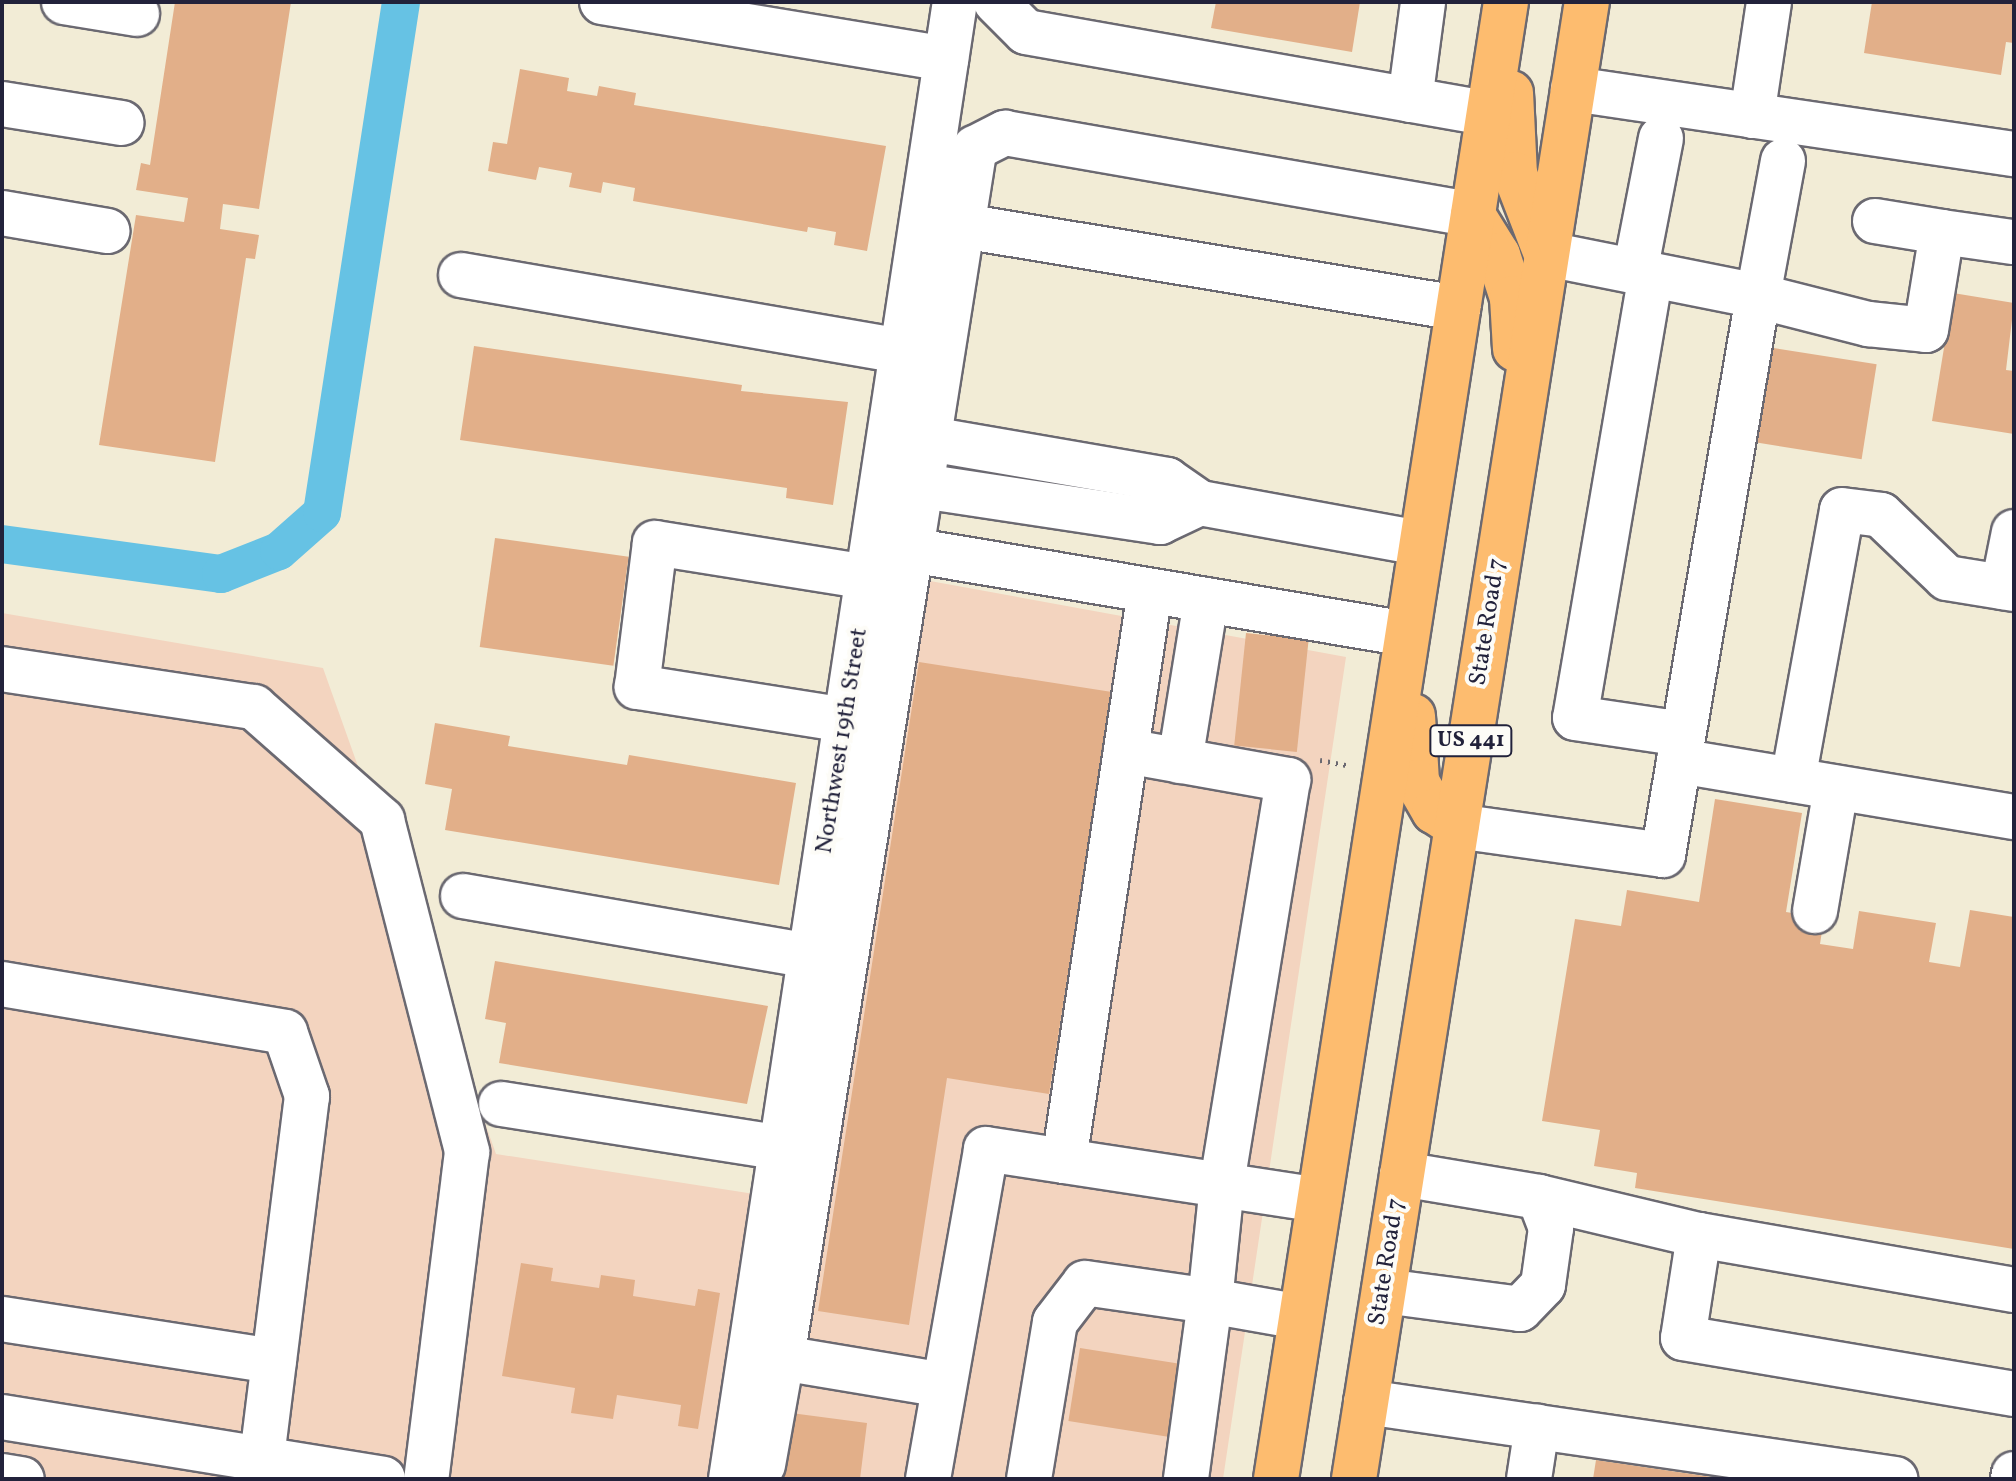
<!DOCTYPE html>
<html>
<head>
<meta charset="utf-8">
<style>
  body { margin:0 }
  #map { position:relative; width:2016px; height:1481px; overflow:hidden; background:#f2ecd6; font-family:Vollkorn,serif }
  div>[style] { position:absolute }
  .built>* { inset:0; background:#f3d4bf }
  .canal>* { height:38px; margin:-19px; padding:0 19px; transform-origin:19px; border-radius:19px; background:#66c2e4 }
  .building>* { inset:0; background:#e2af89; transform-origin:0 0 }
  .path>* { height:5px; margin-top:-2.5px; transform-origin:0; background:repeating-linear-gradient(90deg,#6b6971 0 2px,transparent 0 8px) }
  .roads { filter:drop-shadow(2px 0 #6b6971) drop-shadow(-2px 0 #6b6971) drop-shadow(0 2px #6b6971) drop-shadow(0 -2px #6b6971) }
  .minor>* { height:44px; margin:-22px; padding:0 22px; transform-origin:22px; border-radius:22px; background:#fff }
  .major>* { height:44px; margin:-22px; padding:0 22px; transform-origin:22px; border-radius:22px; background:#fdbc6f }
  span { translate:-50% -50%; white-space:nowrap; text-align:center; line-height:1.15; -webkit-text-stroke:8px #fdfcf7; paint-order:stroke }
  .shield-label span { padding:2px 6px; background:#fdfcf7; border:2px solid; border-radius:6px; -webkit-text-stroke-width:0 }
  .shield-label { font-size:22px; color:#22223b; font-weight:700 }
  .street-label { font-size:24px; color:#22223b }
  .frame { position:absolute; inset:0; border:4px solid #22223b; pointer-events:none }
</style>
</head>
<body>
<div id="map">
  <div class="built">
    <i style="clip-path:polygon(930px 581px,1346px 657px,1223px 1479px,2px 1479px,2px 613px,323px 668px,496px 1154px,826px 1205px)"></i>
  </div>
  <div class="canal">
    <i style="left:2px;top:544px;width:221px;rotate:7.8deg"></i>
    <i style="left:221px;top:574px;width:62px;rotate:-21.6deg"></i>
    <i style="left:279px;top:551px;width:57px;rotate:-41.5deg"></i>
    <i style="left:322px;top:513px;width:517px;rotate:-81.21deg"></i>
  </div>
  <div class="building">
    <i style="clip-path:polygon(175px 2px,291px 2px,259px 209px,223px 204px,220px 229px,259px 235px,255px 259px,246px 258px,215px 462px,99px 445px,136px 215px,184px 222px,188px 198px,136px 190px,141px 163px,150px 165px)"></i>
    <i style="clip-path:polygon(1216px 2px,1360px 2px,1352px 52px,1211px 28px)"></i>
    <i style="clip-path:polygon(1872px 2px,2014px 2px,2014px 43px,2006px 42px,2001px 75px,1864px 53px)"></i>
    <i style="clip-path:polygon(520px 69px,569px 78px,567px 91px,597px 96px,599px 86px,636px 93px,634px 105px,886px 146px,867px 251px,834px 245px,836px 232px,808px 227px,807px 232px,633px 201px,635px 188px,603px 182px,601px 193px,569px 187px,572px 173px,539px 167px,536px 180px,488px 171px,493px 142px,507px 144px)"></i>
    <i style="clip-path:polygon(1953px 293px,2014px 303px,2006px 370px,2014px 371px,2014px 434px,1932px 421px)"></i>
    <i style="clip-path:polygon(474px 346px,742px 385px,741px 391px,848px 402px,833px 505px,786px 498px,787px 488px,460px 440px)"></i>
    <i style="left:1767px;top:347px;width:111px;height:96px;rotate:9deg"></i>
    <i style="left:495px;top:538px;width:135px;height:110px;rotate:8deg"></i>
    <i style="left:1246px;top:633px;width:63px;height:113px;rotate:6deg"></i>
    <i style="clip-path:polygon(919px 662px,1112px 692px,1049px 1094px,947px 1078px,909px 1325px,818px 1311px)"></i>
    <i style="clip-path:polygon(435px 723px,510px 736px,508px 746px,627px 765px,629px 755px,796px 783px,779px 885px,445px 830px,452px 789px,425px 784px)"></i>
    <i style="clip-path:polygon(1715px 799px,1802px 813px,1786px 912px,1824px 918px,1820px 944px,1853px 949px,1859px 911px,1936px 923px,1929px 962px,1960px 967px,1970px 910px,2014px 917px,2014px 1249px,1635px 1188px,1637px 1173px,1594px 1166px,1600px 1130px,1542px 1121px,1575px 919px,1621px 926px,1627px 890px,1699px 902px)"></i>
    <i style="clip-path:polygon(495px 961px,768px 1006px,747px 1104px,499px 1063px,506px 1023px,485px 1019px)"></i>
    <i style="clip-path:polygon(521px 1263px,553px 1268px,551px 1281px,599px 1288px,601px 1275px,635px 1280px,633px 1296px,695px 1306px,698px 1289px,720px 1293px,698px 1429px,678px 1426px,681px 1405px,617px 1395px,613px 1419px,571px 1413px,575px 1388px,502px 1376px)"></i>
    <i style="left:1080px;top:1348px;width:112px;height:74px;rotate:9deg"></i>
    <i style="clip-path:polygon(791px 1413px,867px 1423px,860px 1479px,783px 1479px)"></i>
    <i style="clip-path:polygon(1596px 1460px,1712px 1477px,1712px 1479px,1593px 1479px)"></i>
  </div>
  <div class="path">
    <i style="left:1320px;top:760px;width:31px;rotate:11deg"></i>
  </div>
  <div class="roads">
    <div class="minor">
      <i style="left:64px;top:2px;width:74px;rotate:9.3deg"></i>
      <i style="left:602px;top:2px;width:349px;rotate:9.4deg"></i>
      <i style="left:996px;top:2px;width:42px;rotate:45deg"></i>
      <i style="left:1026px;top:32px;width:470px;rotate:10deg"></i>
      <i style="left:1573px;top:89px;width:446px;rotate:8.4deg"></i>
      <i style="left:1410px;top:100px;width:99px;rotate:-82.4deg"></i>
      <i style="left:2px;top:104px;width:121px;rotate:9deg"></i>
      <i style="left:1752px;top:116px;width:115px;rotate:-81.5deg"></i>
      <i style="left:1783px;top:161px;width:137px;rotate:100.5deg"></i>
      <i style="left:1758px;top:296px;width:114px;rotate:14.3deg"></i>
      <i style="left:1868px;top:324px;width:58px;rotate:5.9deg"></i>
      <i style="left:1926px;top:330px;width:99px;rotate:-80.7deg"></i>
      <i style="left:1942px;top:232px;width:71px;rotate:8.1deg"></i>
      <i style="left:2px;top:213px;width:107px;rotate:9.7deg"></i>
      <i style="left:1875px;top:221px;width:68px;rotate:9.3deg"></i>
      <i style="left:963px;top:226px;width:502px;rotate:9.41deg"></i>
      <i style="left:1635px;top:272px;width:136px;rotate:-79deg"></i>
      <i style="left:1651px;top:274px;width:450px;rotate:99.7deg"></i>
      <i style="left:1575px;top:718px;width:109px;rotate:8.4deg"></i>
      <i style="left:461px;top:275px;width:448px;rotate:9.8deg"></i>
      <i style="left:930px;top:439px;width:241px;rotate:9.8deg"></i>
      <i style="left:1167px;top:480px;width:40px;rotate:34.9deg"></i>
      <i style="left:1200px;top:503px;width:225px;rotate:10.3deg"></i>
      <i style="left:922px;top:486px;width:241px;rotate:8.6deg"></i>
      <i style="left:1160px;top:522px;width:44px;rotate:-25.4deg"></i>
      <i style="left:911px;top:550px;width:407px;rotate:-81deg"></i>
      <i style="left:975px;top:148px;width:34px;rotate:-27deg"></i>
      <i style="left:1005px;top:133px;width:475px;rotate:9.9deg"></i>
      <i style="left:2003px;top:587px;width:56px;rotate:-78.7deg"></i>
      <i style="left:2px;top:669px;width:255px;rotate:8.6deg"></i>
      <i style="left:254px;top:707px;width:171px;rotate:41.4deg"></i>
      <i style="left:382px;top:820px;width:343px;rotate:75.6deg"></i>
      <i style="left:467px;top:1152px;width:330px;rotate:97.1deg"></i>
      <i style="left:846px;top:720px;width:212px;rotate:-171deg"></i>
      <i style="left:637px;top:687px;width:145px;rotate:-82.9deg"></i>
      <i style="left:655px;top:543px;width:216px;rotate:9.1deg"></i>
      <i style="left:1126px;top:751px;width:165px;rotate:10.1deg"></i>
      <i style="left:1288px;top:780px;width:410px;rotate:99.3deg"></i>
      <i style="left:1222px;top:1185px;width:117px;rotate:95.9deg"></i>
      <i style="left:1210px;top:1301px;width:92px;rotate:10deg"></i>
      <i style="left:1180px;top:761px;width:163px;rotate:-80.8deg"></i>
      <i style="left:1679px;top:761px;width:340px;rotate:9.5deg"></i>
      <i style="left:1793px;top:780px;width:274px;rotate:-79.7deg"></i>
      <i style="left:1842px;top:510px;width:39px;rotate:7deg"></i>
      <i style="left:1881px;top:515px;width:91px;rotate:43.7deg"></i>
      <i style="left:1947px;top:578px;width:68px;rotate:9.3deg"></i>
      <i style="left:1457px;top:826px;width:208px;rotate:8deg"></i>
      <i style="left:1663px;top:855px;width:567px;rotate:-80.35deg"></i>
      <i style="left:1758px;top:296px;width:215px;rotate:-168.7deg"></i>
      <i style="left:463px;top:896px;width:353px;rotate:9.8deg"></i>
      <i style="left:1815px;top:911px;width:125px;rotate:-80.3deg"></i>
      <i style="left:2px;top:984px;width:287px;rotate:9.6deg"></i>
      <i style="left:285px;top:1032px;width:68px;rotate:71deg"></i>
      <i style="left:307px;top:1096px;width:386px;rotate:97.1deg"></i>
      <i style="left:501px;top:1104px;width:284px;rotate:8.9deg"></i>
      <i style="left:1064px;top:1161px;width:576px;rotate:-81.42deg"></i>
      <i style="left:1539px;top:1197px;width:164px;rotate:13.4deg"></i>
      <i style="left:2014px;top:1290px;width:320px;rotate:-170.1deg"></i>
      <i style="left:1699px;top:1235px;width:104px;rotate:98.8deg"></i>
      <i style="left:1683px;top:1338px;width:336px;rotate:9.6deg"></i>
      <i style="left:1384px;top:1291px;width:137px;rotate:7.5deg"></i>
      <i style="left:1520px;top:1309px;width:33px;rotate:-46deg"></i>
      <i style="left:1543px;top:1285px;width:58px;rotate:-82deg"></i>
      <i style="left:1551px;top:1228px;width:33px;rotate:-111deg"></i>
      <i style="left:1539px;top:1197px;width:139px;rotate:-170.5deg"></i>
      <i style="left:2px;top:1319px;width:275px;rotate:8.8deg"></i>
      <i style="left:782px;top:1358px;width:818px;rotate:-80.93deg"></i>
      <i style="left:911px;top:550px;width:503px;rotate:9.61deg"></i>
      <i style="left:1366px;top:1402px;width:535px;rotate:8.28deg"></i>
      <i style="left:2px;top:1417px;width:386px;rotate:9.2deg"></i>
      <i style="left:763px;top:1465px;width:109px;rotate:-79.9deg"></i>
      <i style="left:782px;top:1358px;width:164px;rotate:9.5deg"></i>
      <i style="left:2px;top:1476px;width:20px;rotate:9deg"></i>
      <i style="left:731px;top:1479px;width:1494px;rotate:-81.38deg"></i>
      <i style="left:928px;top:1479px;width:335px;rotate:-80deg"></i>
      <i style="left:986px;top:1149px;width:337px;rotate:8.7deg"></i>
      <i style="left:1029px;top:1479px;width:159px;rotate:-80.6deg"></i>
      <i style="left:1055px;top:1322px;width:49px;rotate:-52.4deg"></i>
      <i style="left:1085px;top:1283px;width:126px;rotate:8.2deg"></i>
      <i style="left:1210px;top:1301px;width:180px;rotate:97.7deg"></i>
      <i style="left:1529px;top:1479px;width:53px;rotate:-81.3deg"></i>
      <i style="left:2013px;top:1479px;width:5px;rotate:-79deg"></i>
    </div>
    <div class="major">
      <i style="left:1511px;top:93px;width:81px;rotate:87.2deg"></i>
      <i style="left:1515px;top:174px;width:86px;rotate:68.8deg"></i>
      <i style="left:1473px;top:215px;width:47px;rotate:58deg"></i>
      <i style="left:1498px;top:255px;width:45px;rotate:72deg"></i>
      <i style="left:1512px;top:298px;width:51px;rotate:86.6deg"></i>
      <i style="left:1413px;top:716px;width:66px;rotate:86.5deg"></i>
      <i style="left:1417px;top:782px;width:34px;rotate:60deg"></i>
      <i style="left:1434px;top:811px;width:27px;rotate:33deg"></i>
      <i style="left:1276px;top:1479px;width:1495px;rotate:-81.15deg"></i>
      <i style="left:1354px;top:1479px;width:1495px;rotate:-81.04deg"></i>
    </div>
  </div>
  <div class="shield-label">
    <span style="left:1471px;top:741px">US 441</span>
  </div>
  <div class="street-label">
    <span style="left:1489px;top:622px;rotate:-81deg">State Road 7</span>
    <span style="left:843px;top:741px;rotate:-81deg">Northwest 19th Street</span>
    <span style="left:1388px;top:1262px;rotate:-81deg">State Road 7</span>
  </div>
  <div class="frame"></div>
</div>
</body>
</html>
